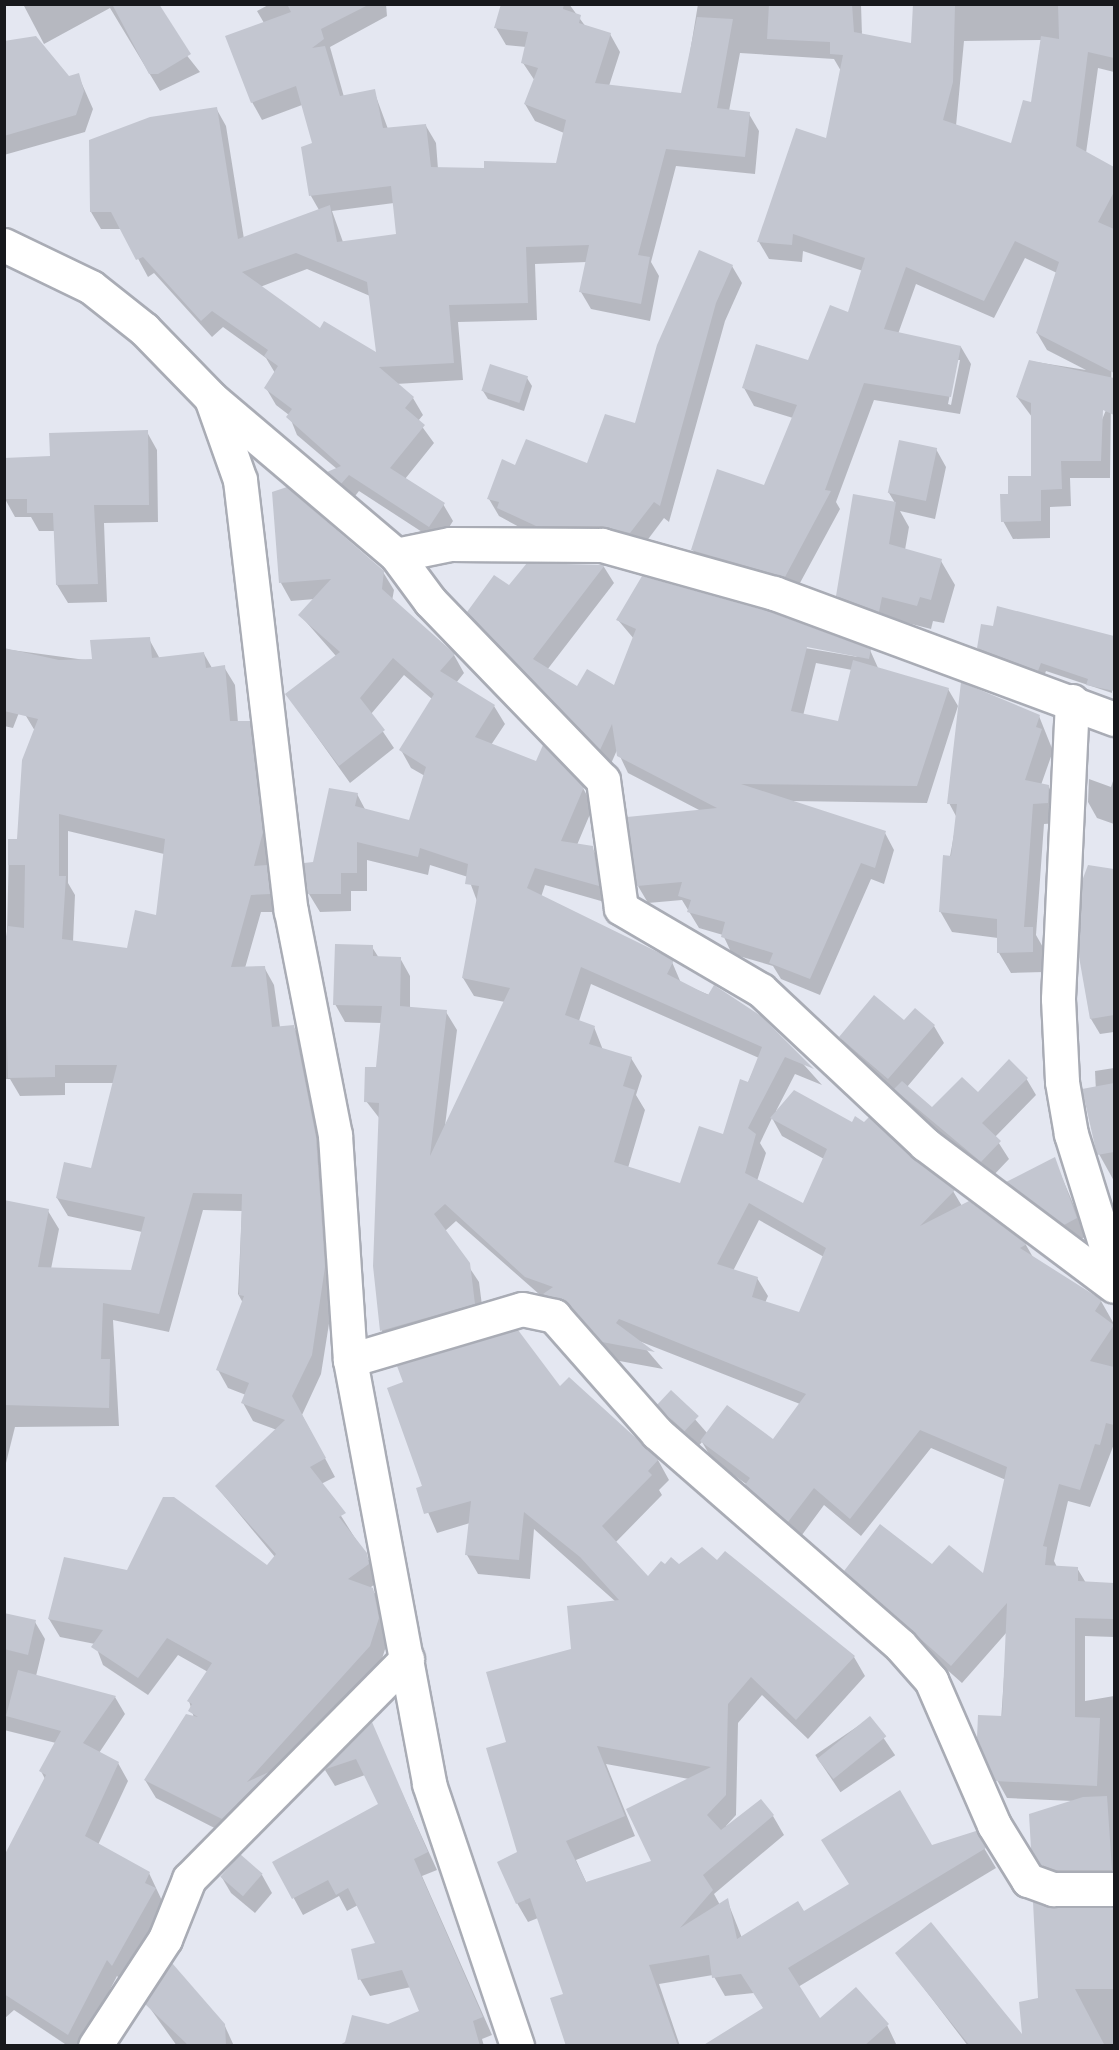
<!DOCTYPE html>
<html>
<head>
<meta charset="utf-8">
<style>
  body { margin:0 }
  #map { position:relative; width:1119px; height:2050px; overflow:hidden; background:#e4e7f1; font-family:Lato,sans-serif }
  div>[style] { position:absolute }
  .shadow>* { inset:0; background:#0003; transform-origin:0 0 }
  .building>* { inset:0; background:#c3c6d0; transform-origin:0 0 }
  .roads { filter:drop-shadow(2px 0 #a9acb5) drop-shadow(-2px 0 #a9acb5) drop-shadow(0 2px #a9acb5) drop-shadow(0 -2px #a9acb5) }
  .street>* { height:33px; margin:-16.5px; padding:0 16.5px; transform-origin:16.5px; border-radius:16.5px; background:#fff }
  .secondary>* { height:33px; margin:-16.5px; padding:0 16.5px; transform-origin:16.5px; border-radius:16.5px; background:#fff }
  span { translate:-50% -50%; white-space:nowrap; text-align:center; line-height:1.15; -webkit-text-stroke:4.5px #fff; paint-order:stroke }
  .frame { position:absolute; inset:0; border:6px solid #17181c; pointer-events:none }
</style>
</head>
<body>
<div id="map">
  <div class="shadow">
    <i style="clip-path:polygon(23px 4px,146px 4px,200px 72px,160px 91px,110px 8px,44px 44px)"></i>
    <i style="clip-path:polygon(evenodd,270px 4px,386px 4px,387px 16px,330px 47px,344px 97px,374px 91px,388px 129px,426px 126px,436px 143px,438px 169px,486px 169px,557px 165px,564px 133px,535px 121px,525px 104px,535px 81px,523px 63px,526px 47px,506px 45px,496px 28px,503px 4px,569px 4px,586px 27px,610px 34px,620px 52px,609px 86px,683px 95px,698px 4px,861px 4px,862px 35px,913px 45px,914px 4px,1114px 4px,1114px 72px,1098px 68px,1086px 153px,1114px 168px,1110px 478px,1070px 478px,1071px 506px,1050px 507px,1050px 538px,1013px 539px,1003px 521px,1009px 495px,1032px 477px,1032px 417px,1017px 397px,1030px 361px,1086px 370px,1047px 350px,1037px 333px,1057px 273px,1025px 258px,994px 318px,916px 284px,898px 334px,961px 347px,971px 364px,960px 414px,874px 400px,836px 502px,840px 509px,794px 594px,703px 568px,693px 550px,764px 487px,793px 418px,754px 406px,744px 388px,809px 362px,849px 314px,863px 271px,803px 251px,802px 262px,769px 259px,759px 242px,797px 130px,827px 140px,841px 71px,834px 59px,740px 53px,729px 111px,749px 114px,759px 131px,755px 174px,676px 166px,651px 262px,659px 276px,650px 321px,591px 309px,581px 292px,587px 262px,535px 264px,537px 320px,458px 322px,463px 380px,396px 384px,413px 398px,423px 415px,418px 421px,434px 443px,405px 479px,443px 504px,453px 521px,439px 543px,359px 491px,352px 500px,329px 472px,337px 469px,297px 435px,289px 415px,276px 405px,266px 388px,275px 373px,266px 358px,223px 327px,212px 337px,154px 273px,148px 277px,122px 229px,101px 229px,91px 212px,216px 108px,226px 126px,244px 239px,319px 210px,311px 196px,314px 144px,302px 105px,262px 120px,252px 102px,264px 23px,257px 11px,270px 4px,1042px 40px,1033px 104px,1012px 145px,956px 126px,964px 41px,1042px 40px,270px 4px,394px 203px,397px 236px,343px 242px,332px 211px,394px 203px,270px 4px,307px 269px,370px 296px,378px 355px,320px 330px,260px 287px,307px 269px,270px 4px,957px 360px,960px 360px,951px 405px,948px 404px,957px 360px,270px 4px,1101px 408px,1106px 410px,1101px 422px,1101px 408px)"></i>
    <i style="clip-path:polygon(4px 43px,68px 78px,78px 75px,93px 109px,85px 132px,4px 155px)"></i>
    <i style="clip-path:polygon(732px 266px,742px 283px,725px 321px,669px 522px,664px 518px,640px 550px,547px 542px,499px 516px,489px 499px,516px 467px,588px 465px,636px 425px)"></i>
    <i style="clip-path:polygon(527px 378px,532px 386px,524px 411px,488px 399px,483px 391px)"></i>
    <i style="clip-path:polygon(147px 432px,157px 450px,158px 522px,104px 523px,107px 602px,68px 603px,57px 585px,55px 531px,39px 531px,31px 517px,15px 517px,5px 499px,52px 457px)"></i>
    <i style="clip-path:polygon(936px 449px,946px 467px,935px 519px,900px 511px,909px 527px,905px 550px,941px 561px,955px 585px,944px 623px,933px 621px,931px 629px,896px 620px,892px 635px,852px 620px,838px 596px,895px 503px,889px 493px)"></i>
    <i style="clip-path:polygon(evenodd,273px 493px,383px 572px,394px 590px,392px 601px,454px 655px,464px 673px,456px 683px,494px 706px,505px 724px,491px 745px,583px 788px,593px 807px,577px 845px,592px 848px,603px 866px,608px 903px,545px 885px,541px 897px,672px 962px,681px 983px,761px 1017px,822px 1085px,795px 1074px,776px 1111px,953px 1191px,962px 1206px,969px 1202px,1026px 1245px,1034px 1259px,1101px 1301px,1114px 1324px,1114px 1444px,1090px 1507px,1068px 1501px,1054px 1561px,1057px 1567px,1077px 1568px,1086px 1583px,1114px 1584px,1114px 1637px,1085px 1636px,1085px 1701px,1114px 1696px,1114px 1888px,1053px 1882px,1033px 1849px,1073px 1801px,1007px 1798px,997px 1780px,1007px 1632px,962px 1683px,856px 1589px,846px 1571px,933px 1567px,984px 1576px,1006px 1480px,931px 1448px,861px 1536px,824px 1505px,799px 1539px,757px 1503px,746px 1484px,712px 1459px,702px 1442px,696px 1449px,659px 1405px,671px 1392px,708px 1434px,773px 1441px,800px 1404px,639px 1341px,663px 1369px,614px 1360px,456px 1221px,445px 1231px,479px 1282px,484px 1321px,392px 1349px,382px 1331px,374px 1266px,380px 1119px,366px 1101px,378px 1069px,382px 1023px,345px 1022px,335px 1004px,372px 947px,379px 958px,400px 958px,410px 976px,410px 1008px,446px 1012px,457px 1030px,445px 1126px,505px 1002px,474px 996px,463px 978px,477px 901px,468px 877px,430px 865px,428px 875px,367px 860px,367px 891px,351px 891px,351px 911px,320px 912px,309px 894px,315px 864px,357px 794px,366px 811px,410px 822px,425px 776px,411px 768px,401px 750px,432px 699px,404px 675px,371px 714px,394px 748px,350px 783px,287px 695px,336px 656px,300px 615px,315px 599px,291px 601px,281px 583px,273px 493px,591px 984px,759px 1058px,724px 1136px,681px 1185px,628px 1168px,645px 1110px,636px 1095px,642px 1076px,631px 1058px,603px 1050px,594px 1027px,579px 1021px,591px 984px,273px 493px,772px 1118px,782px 1136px,824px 1159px,804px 1205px,757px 1181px,766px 1153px,760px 1143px,772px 1118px,273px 493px,759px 1220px,824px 1257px,799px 1314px,765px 1303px,768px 1296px,757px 1278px,733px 1271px,759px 1220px)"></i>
    <i style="clip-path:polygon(evenodd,528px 565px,604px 567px,614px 583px,547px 670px,577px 688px,615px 687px,634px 639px,618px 620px,870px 650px,879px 670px,948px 689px,958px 706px,927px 803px,790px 801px,885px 833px,894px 850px,884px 884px,871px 879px,820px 995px,781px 979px,773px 966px,732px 954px,723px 935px,699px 928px,682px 900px,648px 903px,638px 886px,701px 811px,628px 773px,617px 750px,610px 766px,478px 629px,469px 612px,509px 587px,528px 565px,800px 644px,851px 654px,858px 657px,799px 647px,800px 644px,528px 565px,816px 663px,852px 670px,839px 723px,803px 716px,816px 663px)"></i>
    <i style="clip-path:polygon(998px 607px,1114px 638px,1112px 693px,1046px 671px,1043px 679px,984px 657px,978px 648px,994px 628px)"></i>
    <i style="clip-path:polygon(evenodd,149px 639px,160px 659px,204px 654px,212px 668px,224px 667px,235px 685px,238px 723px,249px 722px,259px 740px,272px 851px,267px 869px,276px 885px,280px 912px,261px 912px,245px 968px,264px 967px,274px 985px,280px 1027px,293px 1026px,304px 1044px,326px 1157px,335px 1286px,321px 1374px,302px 1415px,335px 1477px,321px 1484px,377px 1573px,378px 1582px,371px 1587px,383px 1607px,389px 1637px,380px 1665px,232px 1837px,156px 1798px,145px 1780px,194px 1718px,189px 1701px,208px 1672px,178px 1655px,148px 1695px,103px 1665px,95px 1644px,60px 1637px,49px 1619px,127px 1572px,267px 1567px,275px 1557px,216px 1486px,277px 1430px,253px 1421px,243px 1403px,246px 1395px,228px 1388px,218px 1370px,243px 1303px,238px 1294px,242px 1211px,203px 1210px,169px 1332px,113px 1320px,119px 1426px,15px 1427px,4px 1471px,4px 1202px,48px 1211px,59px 1229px,51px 1269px,132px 1272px,142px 1232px,68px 1216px,57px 1198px,92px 1170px,114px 1083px,65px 1083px,65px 1095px,20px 1096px,10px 1079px,4px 1079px,9px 840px,18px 840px,35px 731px,26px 716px,27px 692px,13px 728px,4px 726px,4px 649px,93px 661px,149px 639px,68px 831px,164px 854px,157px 917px,128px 949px,73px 942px,75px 895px,68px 883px,68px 831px)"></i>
    <i style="clip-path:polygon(1039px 716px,1053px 751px,1041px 785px,1048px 786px,1060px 807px,1059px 823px,1044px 824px,1036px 935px,1044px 949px,1044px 972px,1011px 973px,999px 953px,998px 938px,952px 932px,940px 911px,957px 818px,949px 803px)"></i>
    <i style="clip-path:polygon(1114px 778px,1114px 824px,1097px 818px,1088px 802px,1089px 779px,1111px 787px)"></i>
    <i style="clip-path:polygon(1089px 867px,1114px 870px,1114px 1032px,1100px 1034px,1091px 1019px)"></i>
    <i style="clip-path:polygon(905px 1022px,934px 1026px,944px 1043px,907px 1087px,932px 1109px,1026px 1078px,1036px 1095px,995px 1137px,1009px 1159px,991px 1178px,851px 1055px,840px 1037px)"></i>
    <i style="clip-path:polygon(1114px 1068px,1114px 1181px,1099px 1154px,1095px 1071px)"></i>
    <i style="clip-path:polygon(1054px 1159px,1087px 1236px,1075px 1242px,1018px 1200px,1008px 1182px)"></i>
    <i style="clip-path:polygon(evenodd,559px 1389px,658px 1460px,669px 1480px,659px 1490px,662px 1495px,615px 1543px,648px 1578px,665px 1566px,717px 1562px,854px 1657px,865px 1676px,808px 1739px,762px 1695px,738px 1723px,736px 1815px,726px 1826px,773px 1816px,784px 1835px,714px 1894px,720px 1905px,727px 1900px,742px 1938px,803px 1913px,931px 1847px,975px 1833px,996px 1868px,798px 1987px,820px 2020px,887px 2025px,897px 2046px,705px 2046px,764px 2009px,754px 1993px,725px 1996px,713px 1975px,659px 1984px,680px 2046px,567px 2046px,565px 1995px,538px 1918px,528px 1922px,517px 1903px,519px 1853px,508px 1743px,573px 1650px,616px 1602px,534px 1529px,530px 1579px,478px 1574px,467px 1555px,470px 1523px,437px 1533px,418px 1489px,559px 1389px,606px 1764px,689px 1779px,653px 1862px,587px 1884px,576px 1860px,635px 1836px,606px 1764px)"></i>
    <i style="clip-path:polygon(4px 1615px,35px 1622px,45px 1639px,36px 1676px,115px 1697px,125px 1714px,99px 1753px,118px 1763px,128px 1781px,98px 1845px,149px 1873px,165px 1907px,123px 1982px,117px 1976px,81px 2046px,68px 2046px,14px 2010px,4px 2019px,4px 1922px,45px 1779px,41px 1771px,56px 1743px,4px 1730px)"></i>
    <i style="left:870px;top:1718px;width:45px;height:66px;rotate:56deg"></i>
    <i style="clip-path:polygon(371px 1725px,437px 1870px,422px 1876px,492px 2035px,482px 2039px,484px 2046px,345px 2046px,421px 2012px,411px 1987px,370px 1996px,360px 1979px,377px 1944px,358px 1905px,347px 1911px,339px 1896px,303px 1915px,274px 1862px,380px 1805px,365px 1775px,335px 1786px,325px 1770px)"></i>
    <i style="clip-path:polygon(262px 1875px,272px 1893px,255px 1913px,231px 1893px,221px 1876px)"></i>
    <i style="clip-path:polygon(1053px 1909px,1114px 1909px,1114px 2046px,968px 2046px,897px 1953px,1024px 2039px,1039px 2000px)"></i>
    <i style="clip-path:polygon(147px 2004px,224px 2024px,234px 2046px,177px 2046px)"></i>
  </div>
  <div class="building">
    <i style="clip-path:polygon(112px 4px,159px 4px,191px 54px,158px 74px,149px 74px)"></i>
    <i style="clip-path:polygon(evenodd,287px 4px,370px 4px,321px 29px,324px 39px,312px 48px,325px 46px,340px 96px,375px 89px,383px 128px,426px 124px,431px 167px,484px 168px,484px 161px,556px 163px,566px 120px,524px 104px,538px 68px,521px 63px,528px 32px,494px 28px,501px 4px,564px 4px,563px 9px,581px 15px,579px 23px,611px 33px,595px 83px,681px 93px,697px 17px,733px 19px,717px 108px,750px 112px,745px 157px,666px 149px,638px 255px,650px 257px,641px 304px,579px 292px,589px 245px,526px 247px,528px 303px,449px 305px,454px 363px,379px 367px,414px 397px,405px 408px,425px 425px,390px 468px,445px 503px,429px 527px,349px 475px,341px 484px,327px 472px,341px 466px,286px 417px,292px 409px,264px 388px,278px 366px,264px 356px,268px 350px,212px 311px,201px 321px,143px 257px,136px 260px,111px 212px,90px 212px,89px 140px,150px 117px,217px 107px,238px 239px,330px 205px,337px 242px,396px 234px,391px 186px,309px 196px,301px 147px,312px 143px,296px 86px,251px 103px,225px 36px,291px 12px,287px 4px,296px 253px,367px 282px,376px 352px,324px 321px,320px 328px,242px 272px,296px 253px)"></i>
    <i style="clip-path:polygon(769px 4px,852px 4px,854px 32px,911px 43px,913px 4px,955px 6px,953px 82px,943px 120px,1011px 143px,1023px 100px,1031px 102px,1041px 36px,1059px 39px,1058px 4px,1114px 4px,1114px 58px,1088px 52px,1076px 146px,1114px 167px,1114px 192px,1098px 222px,1114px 229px,1114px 373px,1036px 333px,1059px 262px,1015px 241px,984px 301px,906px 267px,884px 329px,961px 346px,951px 397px,864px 383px,825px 490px,831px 491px,785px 577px,691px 550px,717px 469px,764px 485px,797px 405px,742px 388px,756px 344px,808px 360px,830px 305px,848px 312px,865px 258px,793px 234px,792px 245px,757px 242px,796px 128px,826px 138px,843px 55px,830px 54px,830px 42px,767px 39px)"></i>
    <i style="clip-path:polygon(36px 36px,69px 76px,79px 73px,84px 91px,76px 115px,4px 136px,4px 41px)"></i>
    <i style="clip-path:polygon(699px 250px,733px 265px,716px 303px,660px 506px,654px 502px,630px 533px,602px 526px,536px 526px,497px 508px,499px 502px,487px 499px,502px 459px,515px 465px,526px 439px,587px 463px,605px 414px,635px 423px,657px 345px)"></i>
    <i style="clip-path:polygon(1029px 360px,1114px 378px,1114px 415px,1103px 410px,1101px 461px,1061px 461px,1062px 489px,1041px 490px,1041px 521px,1001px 522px,1000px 494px,1008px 494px,1008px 476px,1031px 476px,1031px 403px,1016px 397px)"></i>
    <i style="left:490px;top:364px;width:40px;height:28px;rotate:18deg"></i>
    <i style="clip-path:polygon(148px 430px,149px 505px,94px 505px,98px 584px,56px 585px,53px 513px,27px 513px,27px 499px,4px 499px,4px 458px,50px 456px,49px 433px)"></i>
    <i style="left:899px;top:440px;width:39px;height:54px;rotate:12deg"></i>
    <i style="clip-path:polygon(evenodd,287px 487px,384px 571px,382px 589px,455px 654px,440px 671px,495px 705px,475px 737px,536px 761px,543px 745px,584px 787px,561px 841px,593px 846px,599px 886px,535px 868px,527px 888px,674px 960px,667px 974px,708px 995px,714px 985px,761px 1016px,814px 1069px,785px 1057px,748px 1128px,756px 1134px,745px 1173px,803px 1203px,827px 1149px,770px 1118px,794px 1090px,852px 1122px,855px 1116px,864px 1122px,869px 1117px,955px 1190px,920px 1226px,969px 1201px,1027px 1244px,1020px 1248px,1102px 1300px,1095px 1311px,1114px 1325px,1090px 1361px,1114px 1367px,1114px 1425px,1106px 1423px,1100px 1445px,1095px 1444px,1080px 1490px,1059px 1484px,1043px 1546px,1047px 1547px,1045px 1565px,1078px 1567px,1078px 1581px,1114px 1583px,1114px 1619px,1075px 1618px,1075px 1717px,1100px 1718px,1097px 1786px,995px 1781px,977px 1738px,978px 1715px,1002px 1716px,1007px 1603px,951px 1666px,844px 1571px,880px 1524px,932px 1564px,949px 1545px,983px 1573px,1007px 1467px,920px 1430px,850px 1519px,814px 1488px,788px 1522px,745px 1485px,750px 1478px,700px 1441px,727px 1405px,773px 1439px,806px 1394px,619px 1319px,616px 1323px,655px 1352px,602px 1342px,568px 1304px,543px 1294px,553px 1287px,525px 1277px,445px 1204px,434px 1214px,470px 1263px,475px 1304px,380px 1331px,373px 1266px,379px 1103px,364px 1102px,365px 1067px,376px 1067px,382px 1006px,333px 1005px,335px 944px,373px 945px,373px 956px,401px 957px,400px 1006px,447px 1010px,430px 1156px,510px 988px,462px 978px,479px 886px,465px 884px,468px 864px,420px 848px,418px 857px,357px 842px,357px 873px,341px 873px,341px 894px,308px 894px,304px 863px,313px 862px,329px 788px,358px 793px,355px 806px,409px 820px,426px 767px,399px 750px,434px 694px,393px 658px,360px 698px,385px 730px,339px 766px,285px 694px,340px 652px,298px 615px,331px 579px,279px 583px,272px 492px,287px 487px,581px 967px,762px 1047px,748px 1082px,740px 1079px,723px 1134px,699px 1126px,680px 1183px,614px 1162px,635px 1090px,623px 1086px,632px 1057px,589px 1044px,595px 1026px,565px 1015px,581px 967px,287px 487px,749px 1203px,826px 1248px,799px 1312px,752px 1297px,758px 1277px,717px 1264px,749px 1203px)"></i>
    <i style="clip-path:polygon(853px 494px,896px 502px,889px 544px,942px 559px,931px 600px,920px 597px,917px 606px,882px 597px,879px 612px,836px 596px)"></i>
    <i style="clip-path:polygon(527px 563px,605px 565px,533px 659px,577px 686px,587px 669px,614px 685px,636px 629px,616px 620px,642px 576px,768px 611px,871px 649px,869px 659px,807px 647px,791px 711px,838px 721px,853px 660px,949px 688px,917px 786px,741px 784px,886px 831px,875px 868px,861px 863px,810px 979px,769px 963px,773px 953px,721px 937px,725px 922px,687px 912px,691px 900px,678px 896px,682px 882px,637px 886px,627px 817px,717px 808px,617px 756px,612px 724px,600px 750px,467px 612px,494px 575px,509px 585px)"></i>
    <i style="clip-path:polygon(997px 606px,1114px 636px,1114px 691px,1086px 685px,1088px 679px,1041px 663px,1038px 671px,977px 648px,981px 624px,993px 626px)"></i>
    <i style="clip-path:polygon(evenodd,150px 637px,152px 658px,204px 652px,206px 668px,225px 665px,230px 721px,250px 721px,263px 832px,254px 866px,267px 865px,270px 894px,251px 895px,231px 967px,265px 966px,272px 1027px,294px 1025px,316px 1137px,325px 1267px,312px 1355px,292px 1396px,326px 1458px,310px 1467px,346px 1513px,339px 1517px,367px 1553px,369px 1564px,348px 1579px,373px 1588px,379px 1618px,370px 1646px,247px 1782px,269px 1772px,222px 1819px,144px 1780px,186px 1714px,198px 1717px,188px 1711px,192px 1704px,187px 1701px,212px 1663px,167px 1638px,138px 1678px,91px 1647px,103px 1630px,48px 1619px,64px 1557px,127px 1570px,163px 1497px,174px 1497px,267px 1565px,276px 1554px,215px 1486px,285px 1420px,241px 1403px,249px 1383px,216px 1370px,244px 1296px,239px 1295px,242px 1194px,193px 1193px,159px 1314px,103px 1303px,101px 1359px,110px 1359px,109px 1408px,4px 1405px,4px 1200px,49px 1209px,38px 1267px,131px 1270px,145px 1217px,56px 1198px,64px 1162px,91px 1168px,117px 1065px,55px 1065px,55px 1077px,8px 1078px,4px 947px,8px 926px,24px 928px,25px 865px,8px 865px,8px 839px,17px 839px,22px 760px,38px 719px,4px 711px,4px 648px,59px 660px,92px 659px,90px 640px,150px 637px,59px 814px,165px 839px,156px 915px,135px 910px,127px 948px,62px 939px,66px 876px,59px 876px,59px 814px)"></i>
    <i style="clip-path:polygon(961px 682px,1040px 715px,1036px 727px,1042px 729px,1025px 780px,1049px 785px,1048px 803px,1033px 804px,1024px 927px,1033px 927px,1033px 952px,997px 953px,997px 919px,939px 912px,943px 855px,951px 856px,957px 804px,947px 804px)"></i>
    <i style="clip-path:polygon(1088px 865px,1114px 869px,1114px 1015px,1090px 1019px,1079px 957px,1082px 881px)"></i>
    <i style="clip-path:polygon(874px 995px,904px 1020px,915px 1008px,935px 1025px,888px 1079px,839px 1037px)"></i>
    <i style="clip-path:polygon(1009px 1059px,1028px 1078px,982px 1123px,1001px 1141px,981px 1162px,894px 1089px,902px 1081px,932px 1107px,962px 1077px,978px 1092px)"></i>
    <i style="clip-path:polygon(1114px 1083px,1114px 1152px,1097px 1155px,1082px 1089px)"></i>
    <i style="clip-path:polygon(1055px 1157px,1077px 1218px,1064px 1225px,1006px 1182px)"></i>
    <i style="clip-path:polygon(evenodd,518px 1330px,560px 1386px,569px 1377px,659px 1459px,648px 1471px,652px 1475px,602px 1526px,648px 1576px,661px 1561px,665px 1564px,671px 1557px,679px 1564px,702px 1547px,717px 1560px,725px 1551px,855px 1656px,796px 1720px,751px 1677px,728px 1704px,726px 1795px,707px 1815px,721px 1830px,761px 1799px,774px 1815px,703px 1875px,713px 1890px,680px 1928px,728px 1898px,737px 1939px,798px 1901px,804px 1911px,849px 1884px,821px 1840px,900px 1790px,932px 1845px,976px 1831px,986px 1848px,788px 1968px,820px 2018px,856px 1987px,889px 2024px,864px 2046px,702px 2046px,763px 2008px,741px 1974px,712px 1978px,709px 1955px,649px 1965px,678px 2046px,566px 2046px,550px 1998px,563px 1994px,530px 1898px,516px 1904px,497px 1862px,517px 1852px,486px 1748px,506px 1742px,486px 1672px,571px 1649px,567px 1606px,619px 1600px,580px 1557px,524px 1512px,519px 1560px,465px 1555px,471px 1501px,424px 1514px,416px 1488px,422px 1486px,387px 1388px,403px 1382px,397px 1366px,518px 1330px,597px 1746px,711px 1767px,626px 1809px,651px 1861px,586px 1882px,566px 1841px,625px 1816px,597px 1746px)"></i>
    <i style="left:671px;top:1390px;width:38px;height:21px;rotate:43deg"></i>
    <i style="clip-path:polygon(4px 1613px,36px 1620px,28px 1655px,4px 1649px)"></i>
    <i style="clip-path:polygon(18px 1670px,116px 1696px,83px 1743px,119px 1762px,85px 1836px,150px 1872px,145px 1883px,156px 1888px,112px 1966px,107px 1960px,68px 2035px,4px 1994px,4px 1856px,46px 1775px,39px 1771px,61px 1731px,6px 1716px)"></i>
    <i style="left:870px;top:1716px;width:26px;height:68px;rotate:51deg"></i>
    <i style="clip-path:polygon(372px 1722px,428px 1852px,414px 1859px,483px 2017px,473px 2021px,480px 2046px,338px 2046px,345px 2042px,352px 2015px,388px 2024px,419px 2011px,402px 1970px,358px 1980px,351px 1949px,375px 1943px,348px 1888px,336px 1895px,328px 1880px,292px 1899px,272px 1862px,378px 1804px,356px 1759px,323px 1770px)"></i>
    <i style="clip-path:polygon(1107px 1796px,1112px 1870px,1056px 1870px,1041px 1865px,1031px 1849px,1029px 1814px,1083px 1797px)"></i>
    <i style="left:240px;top:1854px;width:30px;height:30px;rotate:41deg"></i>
    <i style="clip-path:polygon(1033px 1902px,1053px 1908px,1114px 1908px,1114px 1989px,1075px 1989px,1105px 2046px,970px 2046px,895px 1953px,931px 1922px,1022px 2034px,1019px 2002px,1038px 1998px)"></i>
    <i style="clip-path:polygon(172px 1963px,225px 2024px,226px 2046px,189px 2046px,145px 2004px)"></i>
  </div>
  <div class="roads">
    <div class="street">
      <i style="left:211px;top:398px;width:243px;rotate:40.3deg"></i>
      <i style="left:396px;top:555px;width:57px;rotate:53.5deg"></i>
      <i style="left:430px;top:601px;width:249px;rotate:46deg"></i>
      <i style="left:603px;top:780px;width:129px;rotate:82deg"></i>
      <i style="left:621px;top:908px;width:162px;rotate:30.4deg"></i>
      <i style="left:761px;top:990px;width:225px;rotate:43.2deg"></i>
      <i style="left:925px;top:1144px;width:236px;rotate:36.9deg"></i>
      <i style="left:396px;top:555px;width:55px;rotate:-11.5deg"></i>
      <i style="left:450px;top:544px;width:152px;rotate:0.4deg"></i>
      <i style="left:602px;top:545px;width:179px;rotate:15.6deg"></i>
      <i style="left:774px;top:593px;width:363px;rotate:20.3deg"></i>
      <i style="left:1072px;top:701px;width:298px;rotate:92.7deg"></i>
      <i style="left:1058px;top:999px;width:83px;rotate:87.2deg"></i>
      <i style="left:1062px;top:1082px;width:53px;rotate:80.2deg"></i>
      <i style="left:1071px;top:1134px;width:145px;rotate:72.7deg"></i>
      <i style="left:350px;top:1360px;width:179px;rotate:-16.5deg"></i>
      <i style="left:522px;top:1309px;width:33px;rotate:12deg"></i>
      <i style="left:554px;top:1316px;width:156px;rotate:48.6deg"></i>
      <i style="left:657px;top:1433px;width:322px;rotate:41.1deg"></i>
      <i style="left:900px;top:1645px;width:47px;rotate:48.5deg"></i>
      <i style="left:931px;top:1680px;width:158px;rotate:66.5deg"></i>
      <i style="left:994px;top:1825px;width:65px;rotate:58.3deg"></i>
      <i style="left:1028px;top:1880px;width:27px;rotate:20deg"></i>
      <i style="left:1053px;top:1889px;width:61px"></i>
      <i style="left:95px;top:2046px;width:128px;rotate:-56.8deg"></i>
      <i style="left:165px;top:1939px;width:65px;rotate:-68.2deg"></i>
      <i style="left:189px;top:1879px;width:310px;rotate:-45.3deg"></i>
    </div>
    <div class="secondary">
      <i style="left:4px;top:245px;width:97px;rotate:25.8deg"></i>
      <i style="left:91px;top:287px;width:68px;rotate:38.4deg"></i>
      <i style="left:144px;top:329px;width:96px;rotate:45.8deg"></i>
      <i style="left:211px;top:398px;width:87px;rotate:70.5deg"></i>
      <i style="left:240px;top:480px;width:434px;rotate:83.3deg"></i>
      <i style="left:291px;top:911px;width:228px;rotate:78.9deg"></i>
      <i style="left:335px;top:1135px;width:225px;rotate:86.2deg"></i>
      <i style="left:350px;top:1360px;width:431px;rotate:79.4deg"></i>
      <i style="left:429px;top:1784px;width:276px;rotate:71.4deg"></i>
    </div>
  </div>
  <div class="frame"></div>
</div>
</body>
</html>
